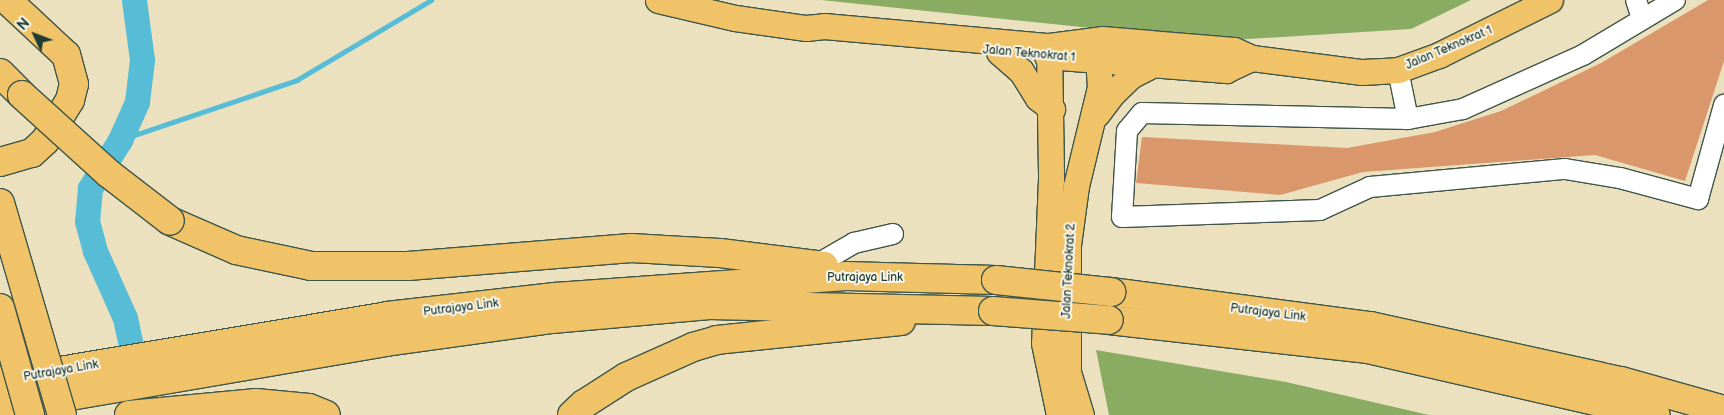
<!DOCTYPE html>
<html>
<head>
<meta charset="utf-8">
<style>
  body { margin:0 }
  #map { position:relative; width:1724px; height:415px; overflow:hidden; background:#ebe1be; font-family:"Balsamiq Sans",sans-serif }
  div>[style] { position:absolute }
  .forest>* { inset:0; background:#89ac62 }
  .stream>* { height:4.5px; margin:-2.25px; padding:0 2.25px; transform-origin:2.25px; border-radius:2.25px; background:#57bcd5 }
  .river>* { height:25px; margin:-12.5px; padding:0 12.5px; transform-origin:12.5px; border-radius:12.5px; background:#57bcd5 }
  .building>* { inset:0; background:#db976c }
  .roads { filter:drop-shadow(1px 0 #3e5649) drop-shadow(-1px 0 #3e5649) drop-shadow(0 1px #3e5649) drop-shadow(0 -1px #3e5649) }
  .minor>* { height:20px; margin:-10px; padding:0 10px; transform-origin:10px; border-radius:10px; background:#fff }
  .major>* { height:25px; margin:-12.5px; padding:0 12.5px; transform-origin:12.5px; border-radius:12.5px; background:#f0c369 }
  .highway>* { height:28px; margin:-14px; padding:0 14px; transform-origin:14px; border-radius:14px; background:#f0c369 }
  .bridges { filter:drop-shadow(1px 0 #3e5649) drop-shadow(-1px 0 #3e5649) drop-shadow(0 1px #3e5649) drop-shadow(0 -1px #3e5649) }
  .highway-bridge>* { height:28px; margin:-14px; padding:0 14px; transform-origin:14px; border-radius:14px; background:#f0c369 }
  span { translate:-50% -50%; white-space:nowrap; text-align:center; line-height:1.15; -webkit-text-stroke:4px #fbf7ec; paint-order:stroke }
  .street-label { font-size:12px; color:#1f3d34 }
  .north { position:absolute; left:10px; top:10px; width:50px; height:50px; -webkit-text-stroke:4px #fbf7ec; paint-order:stroke; rotate:313deg; font-size:14px; font-weight:700; line-height:20px; text-align:center; color:#1f3d34 }
  .north::after { content:''; display:block; margin:auto; width:18px; height:22px; background:#1f3d34; clip-path:polygon(50% 0,100% 100%,50% 72%,0 100%) }
</style>
</head>
<body>
<div id="map">
  <div class="forest">
    <i style="clip-path:polygon(821px 0,1471px 0,1411px 29px,1216px 41px)"></i>
    <i style="clip-path:polygon(1096px 350px,1286px 382px,1429px 415px,1109px 415px)"></i>
  </div>
  <div class="stream">
    <i style="left:120px;top:140px;width:187px;rotate:-18.7deg"></i>
    <i style="left:297px;top:80px;width:156px;rotate:-30.8deg"></i>
  </div>
  <div class="river">
    <i style="left:134px;top:0;width:61px;rotate:82.4deg"></i>
    <i style="left:142px;top:60px;width:42px;rotate:96.8deg"></i>
    <i style="left:137px;top:102px;width:42px;rotate:114.1deg"></i>
    <i style="left:120px;top:140px;width:57px;rotate:122deg"></i>
    <i style="left:90px;top:188px;width:33px;rotate:95deg"></i>
    <i style="left:87px;top:221px;width:31px;rotate:75deg"></i>
    <i style="left:95px;top:251px;width:73px;rotate:65.9deg"></i>
    <i style="left:125px;top:318px;width:99px;rotate:77.8deg"></i>
  </div>
  <div class="building">
    <i style="clip-path:polygon(1708px 0,1724px 0,1724px 61px,1685px 181px,1595px 155px,1363px 172px,1280px 195px,1136px 183px,1142px 137px,1347px 148px,1435px 132px,1501px 111px,1601px 63px)"></i>
  </div>
  <div class="roads">
    <div class="minor">
      <i style="left:1636px;top:0;width:20px;rotate:72deg"></i>
      <i style="left:1675px;top:0;width:107px;rotate:149.1deg"></i>
      <i style="left:1583px;top:55px;width:132px;rotate:155.8deg"></i>
      <i style="left:1463px;top:109px;width:56px;rotate:169.7deg"></i>
      <i style="left:1408px;top:119px;width:266px;rotate:-178.7deg"></i>
      <i style="left:1142px;top:113px;width:23px;rotate:130deg"></i>
      <i style="left:1127px;top:131px;width:86px;rotate:93.3deg"></i>
      <i style="left:1122px;top:217px;width:198px;rotate:-2deg"></i>
      <i style="left:1320px;top:210px;width:55px;rotate:-24.7deg"></i>
      <i style="left:1370px;top:187px;width:196px;rotate:-5.3deg"></i>
      <i style="left:1565px;top:169px;width:56px;rotate:9.3deg"></i>
      <i style="left:1620px;top:178px;width:81px;rotate:15.1deg"></i>
      <i style="left:1698px;top:199px;width:98px;rotate:-74.5deg"></i>
      <i style="left:1398px;top:70px;width:50px;rotate:78.5deg"></i>
      <i style="left:818px;top:264px;width:42px;rotate:-30.3deg"></i>
      <i style="left:854px;top:243px;width:40px;rotate:-13deg"></i>
    </div>
    <div class="major">
      <i style="left:658px;top:0;width:79px;rotate:13.2deg"></i>
      <i style="left:735px;top:18px;width:72px;rotate:8deg"></i>
      <i style="left:806px;top:28px;width:18px;rotate:-6deg"></i>
      <i style="left:824px;top:26px;width:226px;rotate:5.1deg"></i>
      <i style="left:1049px;top:46px;width:53px;rotate:-7.5deg"></i>
      <i style="left:1102px;top:39px;width:132px;rotate:4.8deg"></i>
      <i style="left:1234px;top:50px;width:20px;rotate:24deg"></i>
      <i style="left:1252px;top:58px;width:111px;rotate:7.3deg"></i>
      <i style="left:1362px;top:72px;width:36px;rotate:-3deg"></i>
      <i style="left:1398px;top:70px;width:44px;rotate:-20.1deg"></i>
      <i style="left:1439px;top:55px;width:124px;rotate:-26.4deg"></i>
      <i style="left:1049px;top:46px;width:133px;rotate:89.1deg"></i>
      <i style="left:1051px;top:179px;width:164px;rotate:92.4deg"></i>
      <i style="left:1044px;top:343px;width:74px;rotate:78.2deg"></i>
      <i style="left:999px;top:52px;width:29px;rotate:41deg"></i>
      <i style="left:1021px;top:71px;width:32px;rotate:58deg"></i>
      <i style="left:1038px;top:98px;width:18px;rotate:38deg"></i>
      <i style="left:1047px;top:56px;width:180px;rotate:4.5deg"></i>
      <i style="left:1226px;top:70px;width:29px;rotate:-25deg"></i>
      <i style="left:1097px;top:114px;width:25px;rotate:-53deg"></i>
      <i style="left:1112px;top:94px;width:28px;rotate:-44deg"></i>
      <i style="left:1132px;top:75px;width:22px;rotate:-27deg"></i>
      <i style="left:1081px;top:415px;width:45px;rotate:-106.8deg"></i>
      <i style="left:1068px;top:372px;width:127px;rotate:-90deg"></i>
      <i style="left:1068px;top:245px;width:60px;rotate:-82.3deg"></i>
      <i style="left:1076px;top:186px;width:102px;rotate:-76.4deg"></i>
      <i style="left:1100px;top:87px;width:26px;rotate:-94deg"></i>
      <i style="left:1098px;top:61px;width:15px;rotate:-79deg"></i>
    </div>
    <div class="highway">
      <i style="left:0;top:73px;width:31px;rotate:45deg"></i>
      <i style="left:0;top:162px;width:33px;rotate:-16deg"></i>
      <i style="left:32px;top:153px;width:18px;rotate:-43deg"></i>
      <i style="left:45px;top:141px;width:48px;rotate:-58.6deg"></i>
      <i style="left:70px;top:100px;width:16px;rotate:-76deg"></i>
      <i style="left:74px;top:84px;width:30px;rotate:-105deg"></i>
      <i style="left:66px;top:55px;width:81px;rotate:-137deg"></i>
      <i style="left:170px;top:221px;width:72px;rotate:23.7deg"></i>
      <i style="left:236px;top:250px;width:77px;rotate:12deg"></i>
      <i style="left:311px;top:266px;width:97px"></i>
      <i style="left:408px;top:266px;width:224px;rotate:-4.6deg"></i>
      <i style="left:631px;top:248px;width:89px;rotate:3.2deg"></i>
      <i style="left:720px;top:253px;width:105px;rotate:7.1deg"></i>
      <i style="left:1111px;top:292px;width:261px;rotate:7.5deg"></i>
      <i style="left:1370px;top:326px;width:257px;rotate:12.4deg"></i>
      <i style="left:1621px;top:381px;width:107px;rotate:15.7deg"></i>
      <i style="left:1109px;top:320px;width:261px;rotate:6.4deg"></i>
      <i style="left:1368px;top:349px;width:295px;rotate:12.9deg"></i>
      <i style="left:0;top:381px;width:392px;rotate:-9.5deg"></i>
      <i style="left:387px;top:316px;width:169px;rotate:-6.5deg"></i>
      <i style="left:555px;top:297px;width:292px;rotate:-4.1deg"></i>
      <i style="left:846px;top:276px;width:150px;rotate:1.5deg"></i>
      <i style="left:0;top:408px;width:392px;rotate:-9.7deg"></i>
      <i style="left:386px;top:342px;width:168px;rotate:-7.9deg"></i>
      <i style="left:552px;top:319px;width:158px;rotate:-5.1deg"></i>
      <i style="left:709px;top:305px;width:284px;rotate:1.2deg"></i>
      <i style="left:129px;top:415px;width:128px;rotate:-5.4deg"></i>
      <i style="left:256px;top:403px;width:53px;rotate:5.4deg"></i>
      <i style="left:309px;top:408px;width:18px;rotate:22deg"></i>
      <i style="left:572px;top:415px;width:16px;rotate:-43deg"></i>
      <i style="left:584px;top:404px;width:50px;rotate:-32.7deg"></i>
      <i style="left:626px;top:377px;width:73px;rotate:-24.1deg"></i>
      <i style="left:693px;top:347px;width:25px;rotate:-16deg"></i>
      <i style="left:717px;top:340px;width:185px;rotate:-5.9deg"></i>
    </div>
  </div>
  <div class="bridges">
    <div class="highway-bridge">
      <i style="left:22px;top:95px;width:116px;rotate:42.2deg"></i>
      <i style="left:108px;top:173px;width:78px;rotate:37.7deg"></i>
      <i style="left:0;top:203px;width:221px;rotate:73.7deg"></i>
      <i style="left:996px;top:280px;width:116px;rotate:6deg"></i>
      <i style="left:0;top:308px;width:111px;rotate:74.3deg"></i>
      <i style="left:993px;top:311px;width:116px;rotate:4.4deg"></i>
    </div>
  </div>
  <div class="street-label">
    <span style="left:1449px;top:48px;rotate:-23deg">Jalan Teknokrat 1</span>
    <span style="left:1029px;top:54px;rotate:5deg">Jalan Teknokrat 1</span>
    <span style="left:1069px;top:271px;rotate:-87deg">Jalan Teknokrat 2</span>
    <span style="left:865px;top:278px">Putrajaya Link</span>
    <span style="left:461px;top:308px;rotate:-7deg">Putrajaya Link</span>
    <span style="left:1268px;top:313px;rotate:7deg">Putrajaya Link</span>
    <span style="left:61px;top:371px;rotate:-10deg">Putrajaya Link</span>
  </div>
  <div class="north">N</div>
</div>
</body>
</html>
